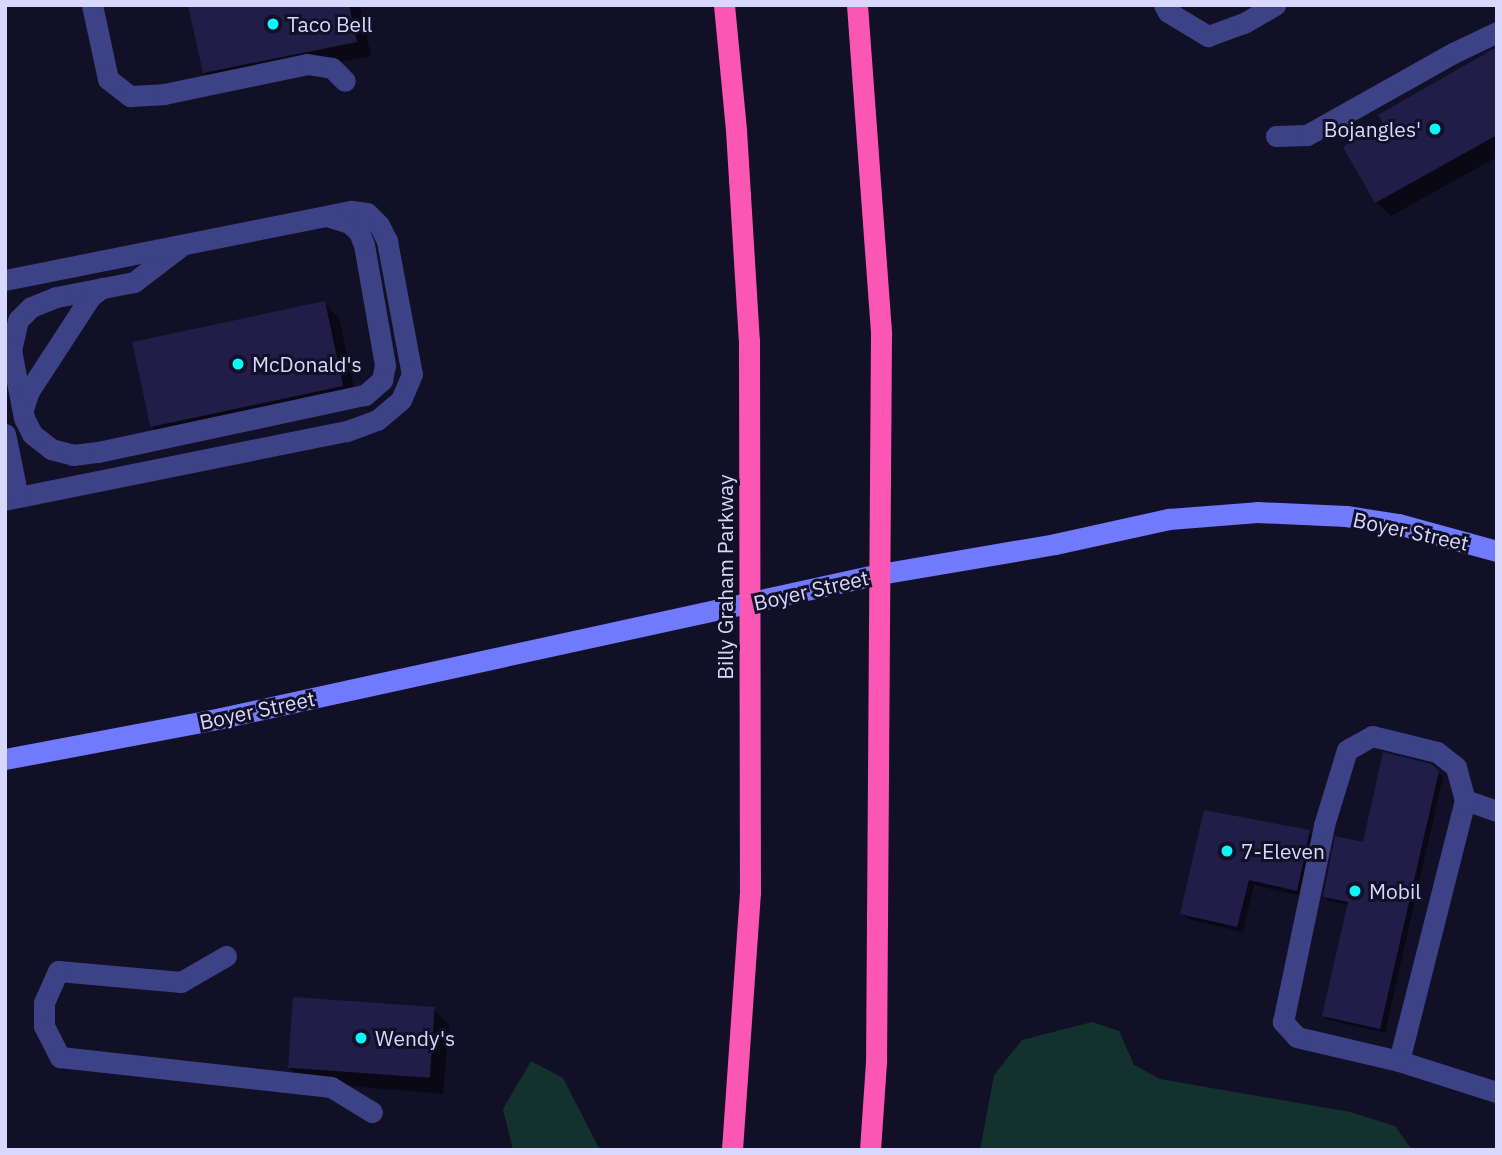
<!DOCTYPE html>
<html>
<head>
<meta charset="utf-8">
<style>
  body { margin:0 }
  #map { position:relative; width:1502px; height:1155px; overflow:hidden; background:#121027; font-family:"IBM Plex Sans",sans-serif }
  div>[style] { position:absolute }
  .green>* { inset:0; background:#13312d }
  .shadow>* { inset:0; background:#0007 }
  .building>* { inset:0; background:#221d48; transform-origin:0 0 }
  .lane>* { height:21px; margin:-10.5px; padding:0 10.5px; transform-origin:10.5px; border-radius:10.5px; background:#3d4185 }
  .secondary>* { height:21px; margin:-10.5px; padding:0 10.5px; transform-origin:10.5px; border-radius:10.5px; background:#717afc }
  .highway>* { height:21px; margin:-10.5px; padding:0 10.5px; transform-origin:10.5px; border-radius:10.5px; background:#fb56b4 }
  .dots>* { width:19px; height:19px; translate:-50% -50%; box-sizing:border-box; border:4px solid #121027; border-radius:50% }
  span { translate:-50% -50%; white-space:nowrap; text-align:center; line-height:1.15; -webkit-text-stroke:6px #121027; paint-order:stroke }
  .poi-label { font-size:21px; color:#d8d8fe }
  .left { translate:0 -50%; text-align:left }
  .right { translate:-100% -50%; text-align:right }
  .street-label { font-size:21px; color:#d8d8fe }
  .frame { position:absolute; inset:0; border:7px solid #d8d8fe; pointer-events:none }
</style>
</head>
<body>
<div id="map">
  <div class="green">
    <i style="clip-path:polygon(1092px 1022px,1119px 1031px,1134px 1065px,1160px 1079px,1350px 1112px,1395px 1126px,1412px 1150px,980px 1150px,994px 1075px,1022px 1040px)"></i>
    <i style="clip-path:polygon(531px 1061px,563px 1078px,600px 1150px,513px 1150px,503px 1109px)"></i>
  </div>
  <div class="shadow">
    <i style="clip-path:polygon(197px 5px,360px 5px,371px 56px,219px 86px,204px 72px)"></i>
    <i style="clip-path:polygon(1497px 57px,1497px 157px,1391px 216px,1376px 202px)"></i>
    <i style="clip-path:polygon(324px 303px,339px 318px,357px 401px,167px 441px,152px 427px)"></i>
    <i style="clip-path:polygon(1438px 772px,1443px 777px,1385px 1033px,1329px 1020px,1324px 1016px,1349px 905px,1329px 901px,1324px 896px,1364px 844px)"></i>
    <i style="clip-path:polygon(1309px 832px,1315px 837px,1302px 896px,1254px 885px,1243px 932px,1188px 919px,1182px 913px)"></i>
    <i style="clip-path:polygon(434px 1010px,449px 1025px,443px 1094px,303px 1082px,289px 1067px)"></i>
  </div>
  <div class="building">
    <i style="clip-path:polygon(188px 5px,349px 5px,357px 42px,203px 73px)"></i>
    <i style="clip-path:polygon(1497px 47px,1497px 135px,1375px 203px,1343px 147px,1383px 123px,1378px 115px)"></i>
    <i style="left:325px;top:301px;width:87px;height:197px;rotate:78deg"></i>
    <i style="clip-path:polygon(1383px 752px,1431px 764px,1439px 771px,1380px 1029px,1322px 1016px,1348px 902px,1323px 897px,1335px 836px,1363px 842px)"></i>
    <i style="clip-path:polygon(1204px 810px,1310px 830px,1297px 891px,1249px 880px,1237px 927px,1180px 914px)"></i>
    <i style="left:293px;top:997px;width:142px;height:71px;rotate:4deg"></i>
  </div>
  <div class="lane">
    <i style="left:92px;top:5px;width:76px;rotate:77.8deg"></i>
    <i style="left:108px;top:79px;width:28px;rotate:38deg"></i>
    <i style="left:130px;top:96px;width:34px;rotate:-3deg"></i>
    <i style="left:164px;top:94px;width:146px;rotate:-11.8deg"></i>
    <i style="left:307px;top:64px;width:25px;rotate:9deg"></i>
    <i style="left:332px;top:68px;width:18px;rotate:45deg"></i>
    <i style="left:1164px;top:5px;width:8px;rotate:60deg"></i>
    <i style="left:1168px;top:12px;width:47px;rotate:31deg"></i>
    <i style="left:1208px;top:36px;width:38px;rotate:-20deg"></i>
    <i style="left:1244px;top:23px;width:36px;rotate:-30deg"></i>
    <i style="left:1276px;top:136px;width:31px;rotate:-2deg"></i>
    <i style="left:1307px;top:135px;width:167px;rotate:-29.3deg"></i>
    <i style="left:1453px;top:53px;width:49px;rotate:-25.5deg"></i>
    <i style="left:180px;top:247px;width:58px;rotate:142.7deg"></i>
    <i style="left:134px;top:282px;width:79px;rotate:169.1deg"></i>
    <i style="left:56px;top:297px;width:27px;rotate:158deg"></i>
    <i style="left:31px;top:307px;width:18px;rotate:135deg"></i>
    <i style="left:18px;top:320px;width:31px;rotate:103deg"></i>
    <i style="left:11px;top:350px;width:69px;rotate:79.2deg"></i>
    <i style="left:24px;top:418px;width:18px;rotate:63deg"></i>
    <i style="left:32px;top:434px;width:24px;rotate:38deg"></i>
    <i style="left:51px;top:449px;width:23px;rotate:15deg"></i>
    <i style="left:73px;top:455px;width:25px;rotate:-7deg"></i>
    <i style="left:98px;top:452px;width:273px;rotate:-12.1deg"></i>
    <i style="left:365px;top:395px;width:23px;rotate:-41deg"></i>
    <i style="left:382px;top:380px;width:15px;rotate:-79deg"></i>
    <i style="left:385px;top:365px;width:122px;rotate:-99.9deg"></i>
    <i style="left:364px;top:245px;width:14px;rotate:-111deg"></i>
    <i style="left:359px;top:232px;width:13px;rotate:-138deg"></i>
    <i style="left:349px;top:223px;width:22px;rotate:-162deg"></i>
    <i style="left:5px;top:280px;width:353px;rotate:-11.3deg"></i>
    <i style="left:351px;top:211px;width:16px;rotate:7deg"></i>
    <i style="left:367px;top:213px;width:17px;rotate:45deg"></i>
    <i style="left:379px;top:225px;width:18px;rotate:63deg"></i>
    <i style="left:387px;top:241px;width:135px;rotate:79.4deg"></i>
    <i style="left:412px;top:374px;width:28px;rotate:113deg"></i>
    <i style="left:401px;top:400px;width:31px;rotate:140deg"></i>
    <i style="left:377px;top:420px;width:33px;rotate:160deg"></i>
    <i style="left:346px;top:431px;width:348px;rotate:168.6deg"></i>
    <i style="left:23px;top:409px;width:19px;rotate:-72deg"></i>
    <i style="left:29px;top:391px;width:113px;rotate:-56.9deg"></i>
    <i style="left:91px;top:296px;width:14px;rotate:-36deg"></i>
    <i style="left:5px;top:434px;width:64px;rotate:78.3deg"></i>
    <i style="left:1497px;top:811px;width:34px;rotate:-161deg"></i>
    <i style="left:1465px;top:800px;width:269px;rotate:104.2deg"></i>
    <i style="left:1399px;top:1061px;width:103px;rotate:17.6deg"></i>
    <i style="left:226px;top:956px;width:52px;rotate:150deg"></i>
    <i style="left:181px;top:982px;width:123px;rotate:-174.9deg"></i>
    <i style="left:58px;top:971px;width:35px;rotate:114deg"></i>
    <i style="left:44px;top:1003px;width:23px;rotate:90deg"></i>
    <i style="left:44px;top:1026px;width:35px;rotate:63deg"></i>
    <i style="left:60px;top:1057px;width:273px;rotate:6.3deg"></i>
    <i style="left:331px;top:1087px;width:48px;rotate:31.4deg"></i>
    <i style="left:1399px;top:1061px;width:105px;rotate:-166.8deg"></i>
    <i style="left:1297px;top:1037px;width:21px;rotate:-133deg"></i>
    <i style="left:1283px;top:1022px;width:201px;rotate:-78.2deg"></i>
    <i style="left:1324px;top:825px;width:78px;rotate:-73deg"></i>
    <i style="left:1347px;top:750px;width:29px;rotate:-29deg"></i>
    <i style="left:1372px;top:736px;width:67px;rotate:13.8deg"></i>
    <i style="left:1437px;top:752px;width:24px;rotate:38deg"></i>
    <i style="left:1456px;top:767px;width:34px;rotate:75deg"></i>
  </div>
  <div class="secondary">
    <i style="left:5px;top:759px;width:220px;rotate:-10.7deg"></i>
    <i style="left:221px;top:718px;width:675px;rotate:-12.33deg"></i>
    <i style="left:880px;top:574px;width:178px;rotate:-9.7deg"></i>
    <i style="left:1055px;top:544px;width:117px;rotate:-12.4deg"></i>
    <i style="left:1169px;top:519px;width:88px;rotate:-4.5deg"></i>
    <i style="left:1257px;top:512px;width:89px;rotate:2.6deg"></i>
    <i style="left:1346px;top:516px;width:53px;rotate:8.7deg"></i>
    <i style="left:1398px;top:524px;width:103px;rotate:15.3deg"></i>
  </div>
  <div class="highway">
    <i style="left:724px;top:5px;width:126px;rotate:84.5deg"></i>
    <i style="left:736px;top:130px;width:210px;rotate:86.5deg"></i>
    <i style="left:749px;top:340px;width:552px;rotate:89.9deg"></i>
    <i style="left:750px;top:892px;width:259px;rotate:94deg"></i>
    <i style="left:857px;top:5px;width:330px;rotate:85.8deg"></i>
    <i style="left:881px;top:334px;width:728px;rotate:90.39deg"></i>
    <i style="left:876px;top:1062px;width:88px;rotate:93.9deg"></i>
  </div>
  <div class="dots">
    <i style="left:273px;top:24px;background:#09f7f9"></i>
    <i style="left:1435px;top:129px;background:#09f7f9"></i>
    <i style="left:238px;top:364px;background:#09f7f9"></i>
    <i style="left:1227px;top:851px;background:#09f7f9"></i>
    <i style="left:1355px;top:891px;background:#09f7f9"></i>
    <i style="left:361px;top:1038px;background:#09f7f9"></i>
  </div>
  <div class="poi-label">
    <span class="left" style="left:287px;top:24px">Taco Bell</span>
    <span class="right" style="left:1421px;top:129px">Bojangles'</span>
    <span class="left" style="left:252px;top:364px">McDonald's</span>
    <span class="left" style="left:1241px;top:851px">7-Eleven</span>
    <span class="left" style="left:1369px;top:891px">Mobil</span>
    <span class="left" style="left:375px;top:1038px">Wendy's</span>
  </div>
  <div class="street-label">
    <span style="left:1411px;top:531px;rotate:12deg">Boyer Street</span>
    <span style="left:725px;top:577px;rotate:-90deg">Billy Graham Parkway</span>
    <span style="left:811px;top:590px;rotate:-13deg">Boyer Street</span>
    <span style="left:257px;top:710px;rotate:-12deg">Boyer Street</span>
  </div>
  <div class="frame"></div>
</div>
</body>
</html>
